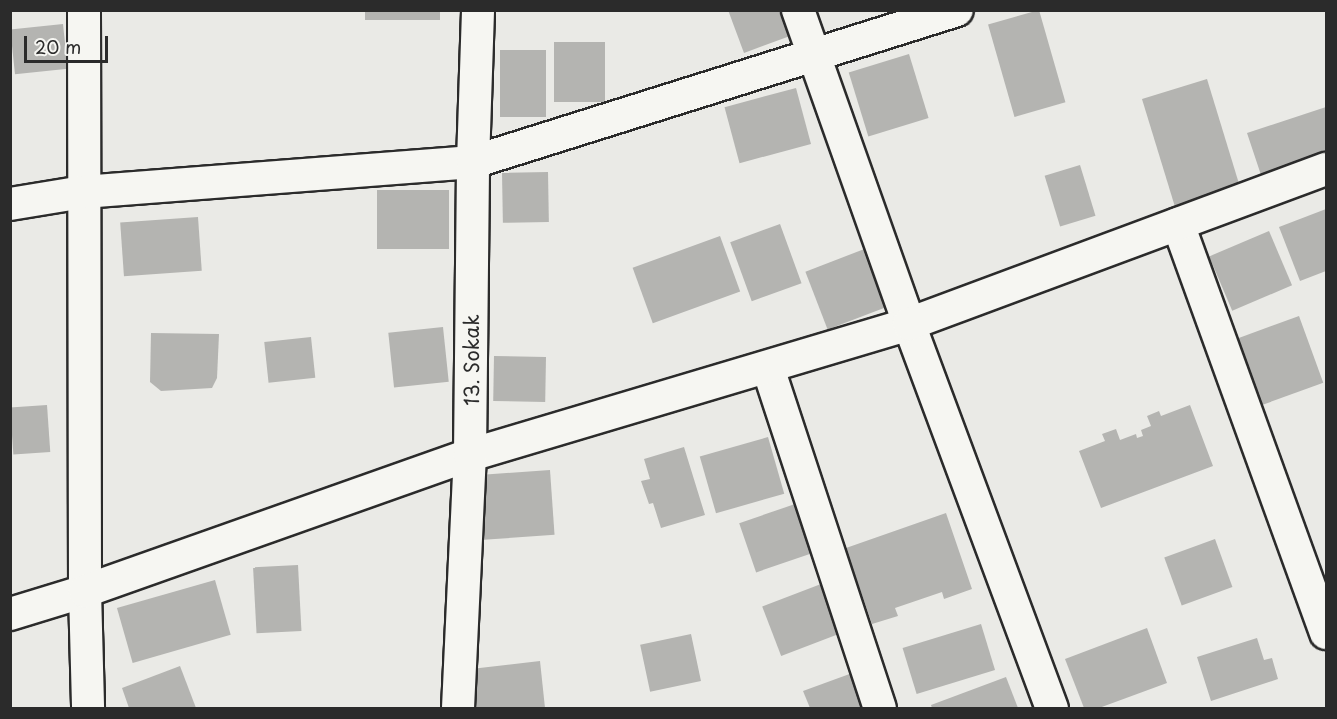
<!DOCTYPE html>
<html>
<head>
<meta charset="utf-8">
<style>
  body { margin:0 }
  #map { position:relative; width:1337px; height:719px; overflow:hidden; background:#eaeae6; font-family:"Playpen Sans",sans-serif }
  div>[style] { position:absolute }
  .building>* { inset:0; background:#b4b4b1; transform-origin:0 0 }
  .roads { filter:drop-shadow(2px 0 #2b2b2b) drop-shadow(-2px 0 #2b2b2b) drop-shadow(0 2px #2b2b2b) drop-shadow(0 -2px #2b2b2b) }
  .minor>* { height:32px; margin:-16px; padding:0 16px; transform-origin:16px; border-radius:16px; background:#f6f6f2 }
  span { translate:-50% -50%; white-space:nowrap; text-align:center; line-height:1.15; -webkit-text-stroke:4.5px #f6f6f2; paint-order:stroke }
  .street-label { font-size:20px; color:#2b2b2b }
  .frame { position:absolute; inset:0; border:12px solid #2b2b2b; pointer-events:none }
  .scale { position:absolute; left:24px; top:36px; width:84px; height:27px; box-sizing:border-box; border:3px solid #2b2b2b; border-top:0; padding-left:8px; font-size:18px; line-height:21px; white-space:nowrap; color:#2b2b2b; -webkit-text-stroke:4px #f6f6f2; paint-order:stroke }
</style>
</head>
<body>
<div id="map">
  <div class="building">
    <i style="left:365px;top:10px;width:75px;height:10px"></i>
    <i style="clip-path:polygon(728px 10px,781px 10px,790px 36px,744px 53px)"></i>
    <i style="left:1039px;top:10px;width:96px;height:53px;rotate:74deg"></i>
    <i style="left:63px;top:24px;width:45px;height:53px;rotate:84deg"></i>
    <i style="left:554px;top:42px;width:51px;height:60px"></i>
    <i style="left:500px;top:50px;width:46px;height:67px"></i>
    <i style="left:909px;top:54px;width:67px;height:63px;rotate:73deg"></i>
    <i style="left:1207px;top:79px;width:116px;height:68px;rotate:73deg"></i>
    <i style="left:796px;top:88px;width:58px;height:74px;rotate:75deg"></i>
    <i style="clip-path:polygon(1326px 107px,1326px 154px,1261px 175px,1247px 133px)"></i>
    <i style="left:1080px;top:165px;width:53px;height:37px;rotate:73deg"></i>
    <i style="left:548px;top:172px;width:50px;height:46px;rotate:89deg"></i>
    <i style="left:449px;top:190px;width:59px;height:72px;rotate:90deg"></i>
    <i style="clip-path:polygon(1326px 209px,1326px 271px,1300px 281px,1279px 227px)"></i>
    <i style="left:198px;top:217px;width:54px;height:78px;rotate:86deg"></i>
    <i style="left:780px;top:224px;width:63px;height:53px;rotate:70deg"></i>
    <i style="left:1269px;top:231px;width:59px;height:65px;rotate:67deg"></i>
    <i style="left:720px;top:236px;width:59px;height:93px;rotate:70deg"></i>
    <i style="left:867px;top:248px;width:62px;height:66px;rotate:69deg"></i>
    <i style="left:1299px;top:316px;width:71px;height:72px;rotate:70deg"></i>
    <i style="left:443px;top:327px;width:55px;height:55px;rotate:84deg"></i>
    <i style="clip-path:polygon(151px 333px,219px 334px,217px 378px,212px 388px,161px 391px,150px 382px)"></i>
    <i style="left:311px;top:337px;width:41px;height:47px;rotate:84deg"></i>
    <i style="left:494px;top:356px;width:52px;height:45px;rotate:1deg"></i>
    <i style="left:47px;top:405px;width:47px;height:37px;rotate:86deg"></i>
    <i style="clip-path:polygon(1190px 405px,1213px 466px,1101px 508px,1079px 451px,1105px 441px,1102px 434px,1116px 429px,1120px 440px,1136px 434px,1137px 438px,1143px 436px,1141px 430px,1151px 426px,1147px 416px,1159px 411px,1161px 416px)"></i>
    <i style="left:768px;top:437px;width:59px;height:71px;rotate:74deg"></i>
    <i style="clip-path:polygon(684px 447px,705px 515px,661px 528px,653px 503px,649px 504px,641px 481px,650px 479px,644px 459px)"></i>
    <i style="left:550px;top:470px;width:65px;height:71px;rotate:86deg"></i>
    <i style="left:795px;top:504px;width:52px;height:59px;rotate:71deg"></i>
    <i style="clip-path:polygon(946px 513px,972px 589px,944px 599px,942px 592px,895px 608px,898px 616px,872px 624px,846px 548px)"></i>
    <i style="left:1215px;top:539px;width:51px;height:54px;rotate:70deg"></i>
    <i style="left:298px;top:565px;width:66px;height:45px;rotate:87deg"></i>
    <i style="left:215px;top:580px;width:57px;height:102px;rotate:74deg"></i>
    <i style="left:821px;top:584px;width:53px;height:63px;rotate:69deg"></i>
    <i style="left:981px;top:624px;width:48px;height:82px;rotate:73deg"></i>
    <i style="clip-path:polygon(1147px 628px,1167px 683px,1099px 708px,1084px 708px,1065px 659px)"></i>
    <i style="left:691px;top:634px;width:48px;height:52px;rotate:78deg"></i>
    <i style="clip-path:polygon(1257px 638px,1264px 660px,1272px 658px,1278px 679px,1211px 701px,1197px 657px)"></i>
    <i style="clip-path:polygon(540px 661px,545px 708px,475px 708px,471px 669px)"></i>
    <i style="clip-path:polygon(180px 666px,196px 708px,129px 708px,122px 688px)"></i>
    <i style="clip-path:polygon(855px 672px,868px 708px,810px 708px,803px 691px)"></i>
    <i style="clip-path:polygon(1006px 677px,1018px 708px,932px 708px,931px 705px)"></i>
  </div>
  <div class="roads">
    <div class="minor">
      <i style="left:84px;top:10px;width:581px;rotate:89.9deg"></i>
      <i style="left:85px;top:591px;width:117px;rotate:88.5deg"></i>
      <i style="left:798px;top:10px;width:333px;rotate:70.5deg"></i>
      <i style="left:909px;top:324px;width:410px;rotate:69.6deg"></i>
      <i style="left:10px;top:204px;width:74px;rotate:-9.3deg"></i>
      <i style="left:83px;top:192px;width:391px;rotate:-4.4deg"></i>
      <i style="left:473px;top:162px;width:507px;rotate:-17.43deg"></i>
      <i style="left:1178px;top:224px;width:435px;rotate:70.1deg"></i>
      <i style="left:768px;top:368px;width:358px;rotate:71.8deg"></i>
      <i style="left:10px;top:614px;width:78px;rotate:-17deg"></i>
      <i style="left:85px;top:591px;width:408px;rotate:-19.5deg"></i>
      <i style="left:470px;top:455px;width:458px;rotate:-16.6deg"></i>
      <i style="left:909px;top:324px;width:445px;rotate:-20.4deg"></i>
      <i style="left:458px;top:708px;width:253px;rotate:-87.3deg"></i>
      <i style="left:470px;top:455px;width:293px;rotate:-89.4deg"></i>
      <i style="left:473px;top:162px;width:152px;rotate:-88.1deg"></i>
    </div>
  </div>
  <div class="street-label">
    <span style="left:471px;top:360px;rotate:-90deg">13. Sokak</span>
  </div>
  <div class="frame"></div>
  <div class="scale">20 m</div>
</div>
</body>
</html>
